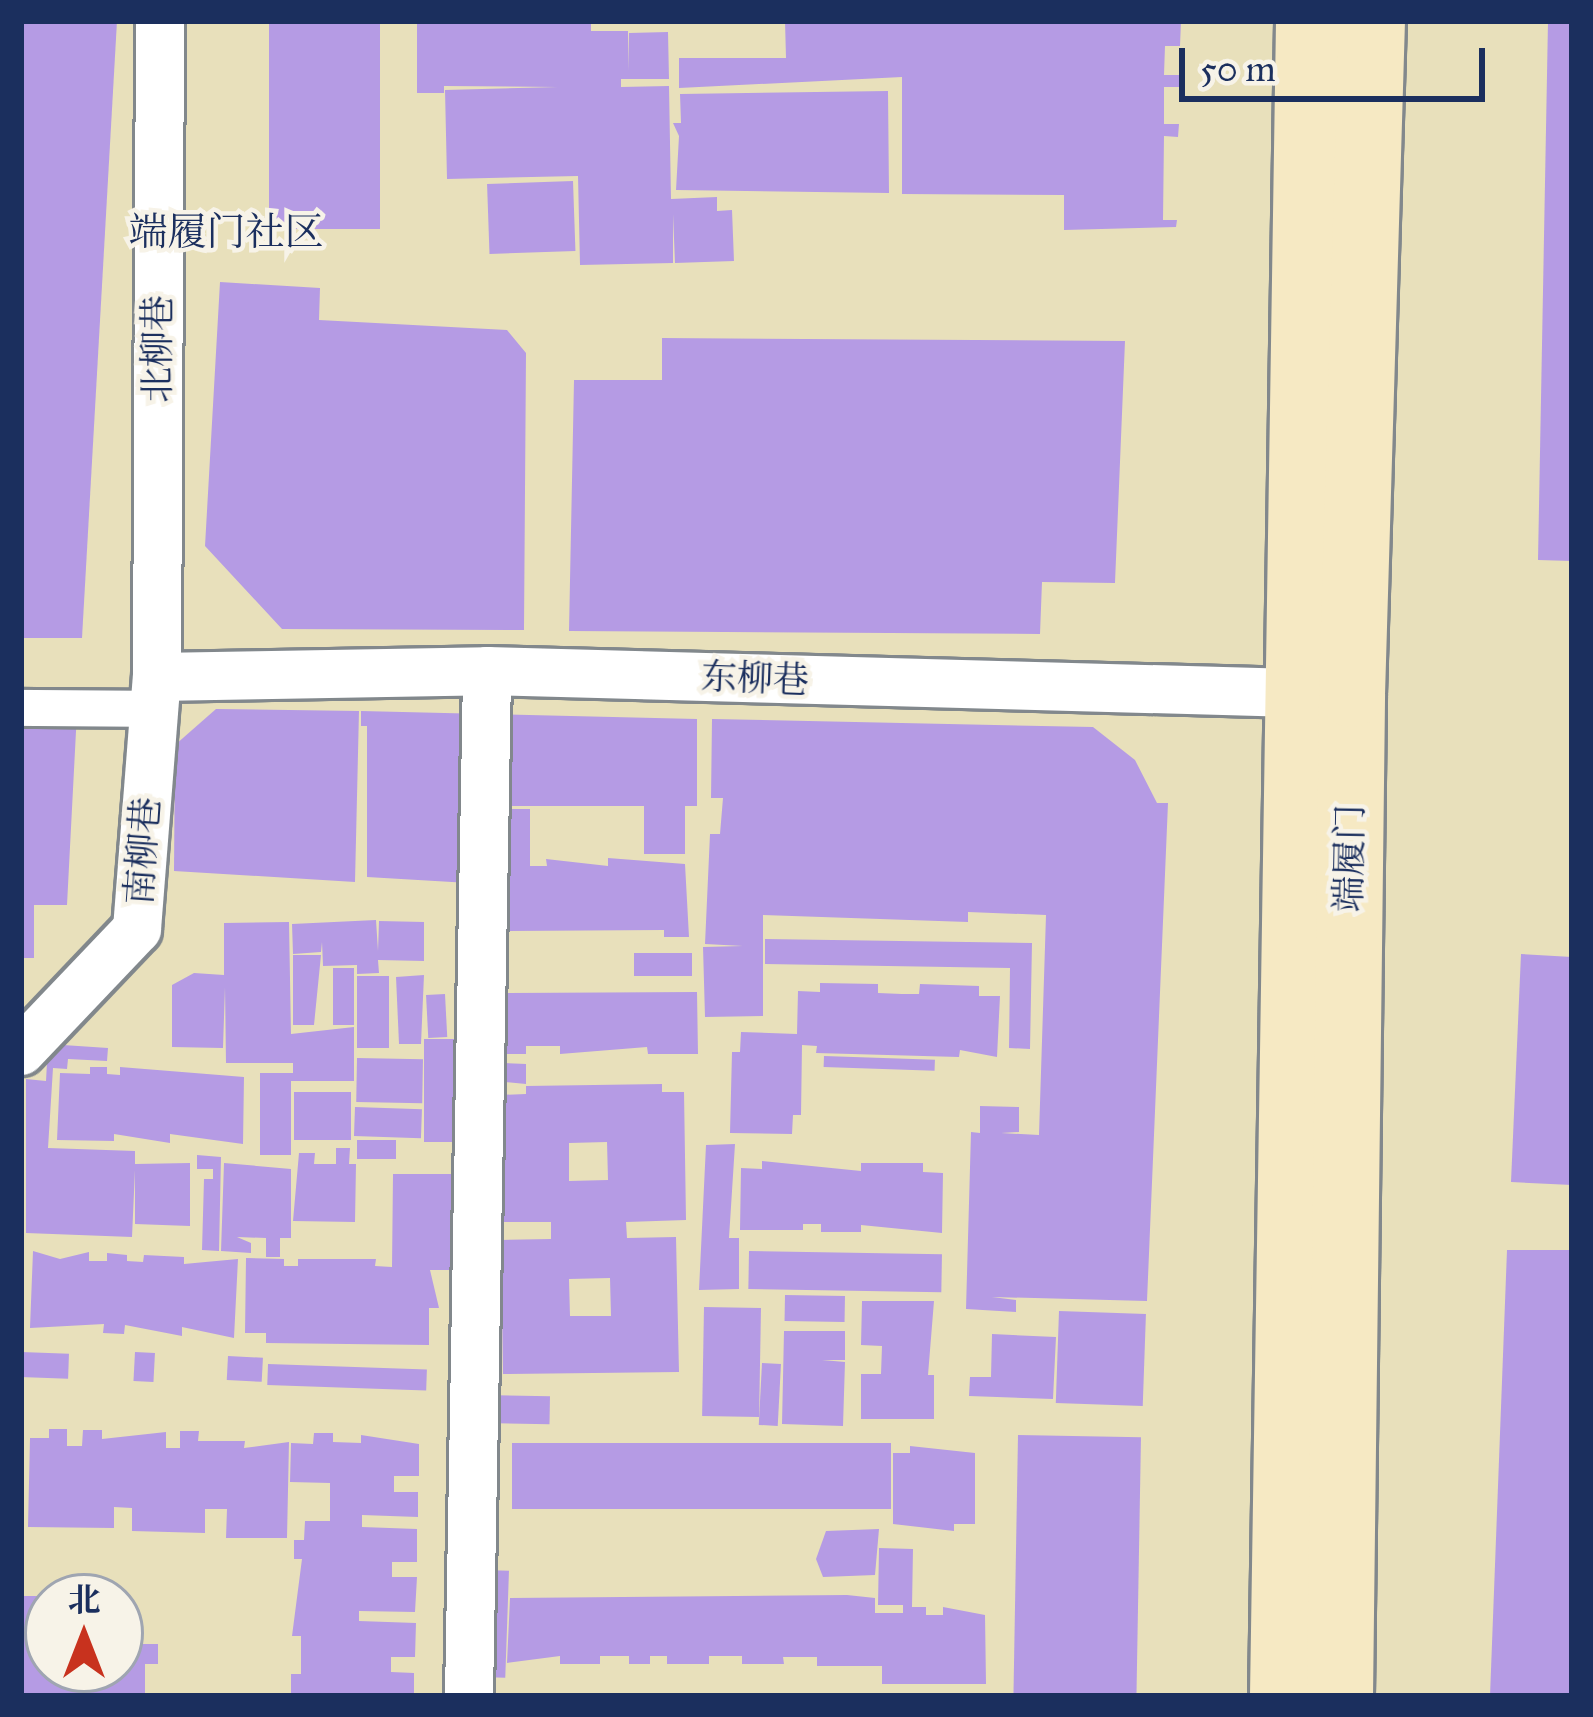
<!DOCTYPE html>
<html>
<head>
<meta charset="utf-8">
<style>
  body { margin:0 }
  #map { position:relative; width:1593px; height:1717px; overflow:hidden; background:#e8e0bb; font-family:"IM FELL Great Primer","Noto Serif SC",serif }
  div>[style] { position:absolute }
  .building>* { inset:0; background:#b59be4; transform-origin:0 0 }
  .roads { filter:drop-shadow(3px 0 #82888c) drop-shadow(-3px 0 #82888c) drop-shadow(0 3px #82888c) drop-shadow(0 -3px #82888c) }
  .pedestrian>* { height:36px; margin:-18px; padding:0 18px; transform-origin:18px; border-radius:18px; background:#fff }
  .minor>* { height:48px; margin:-24px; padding:0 24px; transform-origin:24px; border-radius:24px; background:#fff }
  .secondary>* { height:66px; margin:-33px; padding:0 33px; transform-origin:33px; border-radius:33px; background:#f6e9c3 }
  span { translate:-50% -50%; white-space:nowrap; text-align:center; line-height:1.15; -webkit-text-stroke:9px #f7f3e8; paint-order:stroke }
  .street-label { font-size:36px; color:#1b2f5e }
  .neighbourhood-label { font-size:39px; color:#1b2f5e }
  .frame { position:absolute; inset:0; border:24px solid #1b2f5e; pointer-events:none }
  .north { position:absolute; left:24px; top:1573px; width:120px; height:120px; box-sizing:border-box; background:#f7f3e8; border:3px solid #9fa5b1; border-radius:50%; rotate:0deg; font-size:33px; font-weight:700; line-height:48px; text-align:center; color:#1b2f5e }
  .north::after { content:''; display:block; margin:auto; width:42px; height:54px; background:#c8321e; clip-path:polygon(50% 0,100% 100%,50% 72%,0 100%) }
  .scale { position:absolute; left:1179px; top:48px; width:306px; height:54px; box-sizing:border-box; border:6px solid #1b2f5e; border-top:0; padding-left:15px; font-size:36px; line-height:42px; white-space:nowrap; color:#1b2f5e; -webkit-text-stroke:9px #f7f3e8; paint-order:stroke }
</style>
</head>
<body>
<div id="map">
  <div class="building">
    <i style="clip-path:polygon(21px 21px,117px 21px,82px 638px,21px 638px)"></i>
    <i style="left:269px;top:21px;width:111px;height:208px"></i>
    <i style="clip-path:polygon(417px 21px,591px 21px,591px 31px,628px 31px,628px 71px,629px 33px,668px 32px,669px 79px,621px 79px,621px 87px,669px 86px,671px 199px,717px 197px,717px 211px,732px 210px,734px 261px,675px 263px,673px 214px,673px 263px,580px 265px,578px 176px,447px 179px,445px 90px,558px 87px,444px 86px,444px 93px,417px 93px)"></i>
    <i style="clip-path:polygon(785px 21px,1181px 21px,1180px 46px,1165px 46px,1164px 75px,1180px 75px,1179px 87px,1164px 87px,1164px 124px,1179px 124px,1178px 137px,1164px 136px,1163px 220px,1177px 220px,1176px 227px,1064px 230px,1064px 195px,902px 194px,902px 77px,679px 88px,679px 58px,786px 58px)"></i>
    <i style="clip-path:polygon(1548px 21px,1572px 21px,1572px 561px,1538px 560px)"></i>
    <i style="clip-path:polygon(888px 91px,889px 193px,676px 190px,679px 136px,673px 123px,681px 123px,680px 94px)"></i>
    <i style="left:573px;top:181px;width:70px;height:86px;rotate:88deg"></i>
    <i style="clip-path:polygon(220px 282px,320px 288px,319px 320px,507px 330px,526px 353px,524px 630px,282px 629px,205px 546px)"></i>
    <i style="clip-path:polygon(662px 338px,1125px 341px,1115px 583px,1042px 582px,1040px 634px,569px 631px,574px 380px,662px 380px)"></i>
    <i style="clip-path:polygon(216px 709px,359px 711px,355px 882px,174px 871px,175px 745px)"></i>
    <i style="clip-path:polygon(361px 711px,486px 714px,486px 884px,367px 877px,367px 726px,361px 726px)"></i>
    <i style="clip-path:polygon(21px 712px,77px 712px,67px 905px,34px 905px,34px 958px,21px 958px)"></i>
    <i style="clip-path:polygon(488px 714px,697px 719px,697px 806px,685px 806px,685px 854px,644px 854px,644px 806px,488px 806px)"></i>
    <i style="clip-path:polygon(712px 719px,1093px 727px,1135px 760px,1157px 803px,1168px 803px,1147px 1301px,992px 1297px,1016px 1300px,1016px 1312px,966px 1309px,971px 1132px,980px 1133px,980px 1106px,1019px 1107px,1019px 1132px,1001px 1133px,1039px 1135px,1046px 915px,968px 912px,968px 922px,763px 915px,763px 1016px,705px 1017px,703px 947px,743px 946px,705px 944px,710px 834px,720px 834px,723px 798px,711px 798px)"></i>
    <i style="clip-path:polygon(488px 809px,530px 809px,530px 866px,547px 866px,546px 859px,608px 866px,608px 858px,685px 864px,689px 937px,664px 937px,664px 930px,488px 931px,488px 866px,510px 866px,488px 864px)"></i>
    <i style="clip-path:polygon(376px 920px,378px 951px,379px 921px,424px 922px,424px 961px,378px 960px,379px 973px,357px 974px,357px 965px,323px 966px,322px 942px,321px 952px,293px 954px,292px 924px)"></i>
    <i style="clip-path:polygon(289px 922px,291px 1034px,354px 1027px,354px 1081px,291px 1081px,291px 1155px,260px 1155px,260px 1073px,293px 1073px,293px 1063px,226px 1063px,225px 987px,223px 1048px,172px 1047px,172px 985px,194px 973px,224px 975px,224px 923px)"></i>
    <i style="clip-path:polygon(765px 939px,1032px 943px,1030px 1049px,1009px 1048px,1010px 968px,765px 964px)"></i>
    <i style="left:634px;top:953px;width:58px;height:23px"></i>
    <i style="clip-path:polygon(1521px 954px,1572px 957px,1572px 1185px,1511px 1182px)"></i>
    <i style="clip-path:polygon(293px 955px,321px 955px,314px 1025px,293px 1025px)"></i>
    <i style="left:333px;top:968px;width:21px;height:57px"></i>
    <i style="clip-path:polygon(424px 975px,421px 1044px,399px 1044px,396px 977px)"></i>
    <i style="left:357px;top:976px;width:32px;height:72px"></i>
    <i style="clip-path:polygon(820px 983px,878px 984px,878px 993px,902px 994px,919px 994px,920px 984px,979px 986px,979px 996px,1000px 996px,997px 1057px,960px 1050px,959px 1057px,816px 1053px,817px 1046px,802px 1045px,801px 1115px,793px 1115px,792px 1134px,730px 1133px,732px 1052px,740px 1052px,741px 1032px,797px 1034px,798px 991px,820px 992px)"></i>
    <i style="clip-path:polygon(697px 992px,698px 1054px,648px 1054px,647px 1047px,560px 1054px,560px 1046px,526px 1046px,526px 1054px,502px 1054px,502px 1063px,526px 1064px,526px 1084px,495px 1081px,495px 993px)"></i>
    <i style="left:445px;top:994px;width:43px;height:19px;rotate:87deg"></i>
    <i style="left:424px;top:1039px;width:36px;height:103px"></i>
    <i style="clip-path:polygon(48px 1044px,108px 1048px,107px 1061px,68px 1059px,67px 1069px,53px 1068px,48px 1148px,135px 1151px,135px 1164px,190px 1163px,190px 1226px,135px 1224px,135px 1170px,132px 1237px,26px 1233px,26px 1079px,46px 1081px)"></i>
    <i style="left:824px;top:1056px;width:111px;height:11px;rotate:2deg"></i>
    <i style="left:357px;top:1058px;width:66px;height:44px;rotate:1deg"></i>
    <i style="clip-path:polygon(90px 1067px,107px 1067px,107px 1074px,120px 1075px,120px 1067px,244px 1077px,243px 1144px,170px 1134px,170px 1143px,114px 1134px,114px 1141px,57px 1140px,60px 1073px,90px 1074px)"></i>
    <i style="clip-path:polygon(evenodd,662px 1084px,662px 1092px,684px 1092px,686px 1220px,626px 1222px,627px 1238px,676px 1237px,679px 1372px,503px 1374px,501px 1240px,551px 1239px,551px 1222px,500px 1222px,498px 1095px,526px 1094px,526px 1086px,662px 1084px,607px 1142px,608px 1180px,569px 1181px,569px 1143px,607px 1142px,662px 1084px,610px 1278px,611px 1316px,570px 1316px,569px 1279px,610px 1278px)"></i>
    <i style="left:294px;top:1092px;width:57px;height:48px"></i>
    <i style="left:355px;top:1107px;width:67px;height:29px;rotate:2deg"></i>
    <i style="left:357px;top:1140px;width:39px;height:19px"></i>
    <i style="clip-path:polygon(735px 1144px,729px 1238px,739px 1238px,739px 1289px,699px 1290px,706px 1145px)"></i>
    <i style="clip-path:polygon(336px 1148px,350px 1148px,349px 1164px,356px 1164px,355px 1222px,293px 1221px,299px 1153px,315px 1153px,314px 1164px,336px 1164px)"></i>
    <i style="clip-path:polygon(197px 1155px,221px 1157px,219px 1251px,202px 1250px,204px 1179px,213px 1179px,213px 1169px,197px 1169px)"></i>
    <i style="clip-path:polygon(762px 1161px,861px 1171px,861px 1163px,923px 1163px,923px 1172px,943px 1173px,942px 1233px,861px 1225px,861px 1232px,821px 1232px,821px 1224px,803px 1224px,803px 1230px,740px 1230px,741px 1168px,762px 1169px)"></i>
    <i style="clip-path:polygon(224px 1163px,291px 1169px,291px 1238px,280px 1238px,280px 1257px,266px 1257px,266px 1238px,237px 1237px,251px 1243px,251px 1253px,221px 1251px)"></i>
    <i style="clip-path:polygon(393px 1174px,453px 1174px,452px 1270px,430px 1270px,439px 1308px,429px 1308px,429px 1345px,266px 1343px,266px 1333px,245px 1333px,246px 1258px,284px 1259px,284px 1266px,298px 1266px,298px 1259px,376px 1259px,375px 1266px,392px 1267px)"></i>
    <i style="clip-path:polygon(1507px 1250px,1572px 1250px,1572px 1696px,1490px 1696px)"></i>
    <i style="clip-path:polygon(33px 1251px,60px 1259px,89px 1252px,89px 1261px,107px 1261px,107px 1253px,127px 1255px,127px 1261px,143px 1262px,144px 1255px,184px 1257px,184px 1264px,238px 1259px,234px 1338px,182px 1327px,182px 1336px,125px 1325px,124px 1334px,103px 1333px,104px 1324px,30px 1328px)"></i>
    <i style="left:749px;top:1251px;width:193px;height:38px;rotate:1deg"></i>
    <i style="left:785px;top:1295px;width:60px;height:26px;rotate:1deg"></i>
    <i style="clip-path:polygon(862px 1301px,934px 1301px,928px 1375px,934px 1375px,934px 1419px,861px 1419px,861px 1374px,881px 1374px,882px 1346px,861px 1345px)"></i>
    <i style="left:704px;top:1307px;width:57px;height:109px;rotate:1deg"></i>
    <i style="left:1059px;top:1311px;width:87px;height:92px;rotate:2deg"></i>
    <i style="clip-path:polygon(784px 1331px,845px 1331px,845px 1360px,822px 1360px,845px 1362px,843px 1426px,782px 1424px)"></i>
    <i style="clip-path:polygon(992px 1334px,1056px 1337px,1053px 1399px,969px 1396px,970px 1377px,991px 1377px)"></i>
    <i style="left:21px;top:1352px;width:48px;height:25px;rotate:2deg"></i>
    <i style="left:135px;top:1352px;width:20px;height:29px;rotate:3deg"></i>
    <i style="left:228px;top:1356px;width:35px;height:24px;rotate:3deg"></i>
    <i style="left:762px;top:1363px;width:19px;height:62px;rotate:3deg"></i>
    <i style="left:268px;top:1364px;width:159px;height:21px;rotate:2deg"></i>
    <i style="left:484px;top:1395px;width:66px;height:28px;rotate:1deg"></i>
    <i style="clip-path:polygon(49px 1429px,67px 1429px,67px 1446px,82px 1446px,83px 1430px,102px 1430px,102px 1439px,166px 1432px,166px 1448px,180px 1448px,180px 1431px,199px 1431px,198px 1441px,245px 1441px,244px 1448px,289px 1442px,287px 1538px,226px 1538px,227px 1509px,205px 1509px,205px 1533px,132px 1531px,132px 1508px,114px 1507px,114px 1528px,28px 1527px,30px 1438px,49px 1438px)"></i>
    <i style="clip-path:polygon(314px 1433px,333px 1433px,333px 1442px,361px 1443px,361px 1435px,419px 1444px,419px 1476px,394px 1476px,394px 1492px,418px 1492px,418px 1517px,362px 1515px,362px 1527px,417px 1529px,417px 1562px,392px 1562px,392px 1577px,417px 1577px,415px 1612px,359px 1611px,359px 1621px,416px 1623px,415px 1657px,391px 1657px,391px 1672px,414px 1673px,414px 1696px,291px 1693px,291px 1674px,301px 1674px,301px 1636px,292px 1636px,302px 1559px,294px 1559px,294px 1540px,304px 1540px,305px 1521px,330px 1521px,330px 1483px,290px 1482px,291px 1443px,313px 1444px)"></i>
    <i style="left:1018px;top:1435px;width:123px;height:261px;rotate:1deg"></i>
    <i style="left:512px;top:1443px;width:379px;height:66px"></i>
    <i style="clip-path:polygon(910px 1446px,975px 1453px,975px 1524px,954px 1524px,954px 1531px,893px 1524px,893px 1453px,910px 1453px)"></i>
    <i style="clip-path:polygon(879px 1529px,875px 1575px,823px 1577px,816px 1559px,826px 1531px)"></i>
    <i style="clip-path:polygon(879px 1548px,913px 1549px,912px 1607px,926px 1607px,926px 1615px,943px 1615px,943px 1607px,985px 1615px,986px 1684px,882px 1684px,882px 1666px,817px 1666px,817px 1657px,783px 1657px,784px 1664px,742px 1664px,742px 1656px,709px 1656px,709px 1664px,667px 1664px,667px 1656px,650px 1656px,650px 1664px,629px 1664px,629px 1656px,600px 1656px,600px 1664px,560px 1664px,560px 1656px,507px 1663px,510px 1598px,847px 1595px,875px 1598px,875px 1613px,903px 1613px,903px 1605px,878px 1605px)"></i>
    <i style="left:484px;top:1570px;width:25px;height:107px;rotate:2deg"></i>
    <i style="clip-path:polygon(21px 1596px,48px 1596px,48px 1669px,120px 1669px,120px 1644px,158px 1644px,158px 1664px,145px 1664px,145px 1696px,21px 1696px)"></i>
  </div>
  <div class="roads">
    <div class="pedestrian">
      <i style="left:21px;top:708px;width:133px;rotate:0.4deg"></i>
    </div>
    <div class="minor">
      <i style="left:157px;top:677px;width:330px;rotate:-1deg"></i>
      <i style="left:487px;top:671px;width:843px;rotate:1.56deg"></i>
      <i style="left:21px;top:1051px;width:168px;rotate:-46.4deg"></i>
      <i style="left:137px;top:929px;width:253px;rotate:-85.5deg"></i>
      <i style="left:157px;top:677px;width:656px;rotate:-89.74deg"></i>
      <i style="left:469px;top:1696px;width:1025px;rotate:-88.99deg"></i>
    </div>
    <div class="secondary">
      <i style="left:1283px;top:1696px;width:1675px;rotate:-89.11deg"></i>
      <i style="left:1340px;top:1696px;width:1002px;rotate:-89.31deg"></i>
      <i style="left:1352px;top:694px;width:673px;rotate:-88.3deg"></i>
    </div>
  </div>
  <div class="street-label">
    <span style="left:158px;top:349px;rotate:-90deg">北柳巷</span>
    <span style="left:755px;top:679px;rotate:2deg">东柳巷</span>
    <span style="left:143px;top:851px;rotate:-86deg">南柳巷</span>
    <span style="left:1350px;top:858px;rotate:-89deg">端履门</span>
  </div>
  <div class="neighbourhood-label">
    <span style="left:226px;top:232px">端履门社区</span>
  </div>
  <div class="frame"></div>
  <div class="north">北</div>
  <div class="scale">50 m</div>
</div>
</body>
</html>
